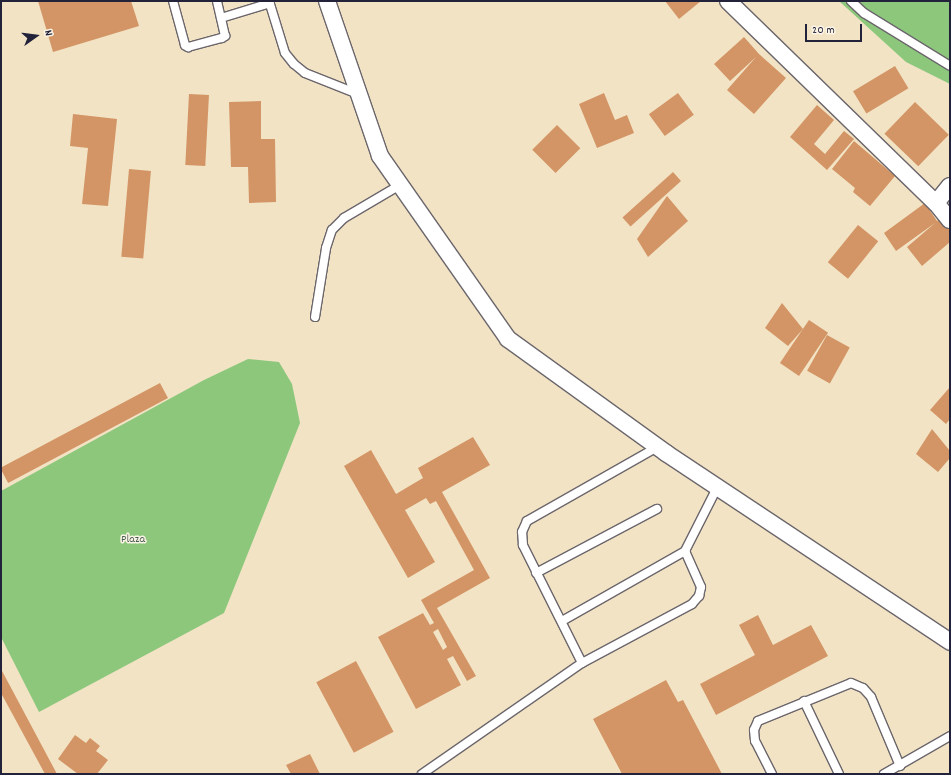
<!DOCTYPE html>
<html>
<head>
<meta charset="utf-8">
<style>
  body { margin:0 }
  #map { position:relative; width:951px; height:775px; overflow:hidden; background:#f2e3c5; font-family:Dekko,sans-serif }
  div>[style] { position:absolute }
  .green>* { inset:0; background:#8cc77c }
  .building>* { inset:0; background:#d39565; transform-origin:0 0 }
  .roads { filter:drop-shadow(1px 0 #6b666b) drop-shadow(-1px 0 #6b666b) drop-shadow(0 1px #6b666b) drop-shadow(0 -1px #6b666b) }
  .lane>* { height:8px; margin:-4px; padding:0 4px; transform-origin:4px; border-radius:4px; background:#fff }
  .street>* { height:16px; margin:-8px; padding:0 8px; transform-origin:8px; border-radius:8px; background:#fff }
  span { translate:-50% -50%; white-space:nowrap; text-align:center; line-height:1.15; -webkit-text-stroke:3px #fcf5e5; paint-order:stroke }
  .park-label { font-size:12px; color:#475c52 }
  .frame { position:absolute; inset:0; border:2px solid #22223b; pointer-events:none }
  .north { position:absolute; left:16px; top:16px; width:40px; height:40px; -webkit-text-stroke:3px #fcf5e5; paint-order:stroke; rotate:76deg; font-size:11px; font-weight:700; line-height:16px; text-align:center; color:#22223b }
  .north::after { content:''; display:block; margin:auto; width:14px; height:18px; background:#22223b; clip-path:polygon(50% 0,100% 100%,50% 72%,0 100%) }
  .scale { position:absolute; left:805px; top:24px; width:57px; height:18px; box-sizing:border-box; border:2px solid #22223b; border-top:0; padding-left:5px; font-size:12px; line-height:14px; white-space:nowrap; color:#22223b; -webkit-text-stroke:3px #fcf5e5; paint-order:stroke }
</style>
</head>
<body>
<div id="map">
  <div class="green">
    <i style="clip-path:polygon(839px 1px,950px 1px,950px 84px,906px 62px)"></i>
    <i style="clip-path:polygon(248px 359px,279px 362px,292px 384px,300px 423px,224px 613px,39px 712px,1px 637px,1px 491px,204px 380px)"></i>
  </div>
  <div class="building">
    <i style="clip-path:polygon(38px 1px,131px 1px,139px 26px,53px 52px)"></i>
    <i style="clip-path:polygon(665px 1px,701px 1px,679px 19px)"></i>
    <i style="clip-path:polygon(744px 37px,759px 54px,786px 78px,754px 114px,727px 90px,756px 57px,730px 81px,714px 64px)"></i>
    <i style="left:895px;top:66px;width:26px;height:49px;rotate:59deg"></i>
    <i style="clip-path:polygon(604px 93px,615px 120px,627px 115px,634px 133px,597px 148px,579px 104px)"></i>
    <i style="left:678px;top:93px;width:27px;height:36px;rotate:54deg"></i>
    <i style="left:189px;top:94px;width:20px;height:71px;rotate:3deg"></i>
    <i style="clip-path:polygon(261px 101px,261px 139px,275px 139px,276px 202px,249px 203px,248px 167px,231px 167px,229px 102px)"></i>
    <i style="left:915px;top:102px;width:47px;height:44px;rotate:44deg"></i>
    <i style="clip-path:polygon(817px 105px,834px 120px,814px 144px,825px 154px,844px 131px,854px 139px,827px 170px,790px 137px)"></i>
    <i style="clip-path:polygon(73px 114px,117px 119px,108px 206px,82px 204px,88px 148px,70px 146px)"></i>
    <i style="left:557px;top:125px;width:33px;height:35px;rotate:45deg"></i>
    <i style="clip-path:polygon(854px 141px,895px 176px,870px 206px,853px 192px,855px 188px,832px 169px)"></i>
    <i style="left:129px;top:169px;width:22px;height:88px;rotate:5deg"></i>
    <i style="left:673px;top:172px;width:12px;height:68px;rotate:48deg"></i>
    <i style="clip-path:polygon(667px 196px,688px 221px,648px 257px,637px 239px)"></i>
    <i style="clip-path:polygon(925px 203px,937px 221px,941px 218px,950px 230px,950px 242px,922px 266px,907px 247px,935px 223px,896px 251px,884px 233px)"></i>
    <i style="left:858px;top:225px;width:26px;height:48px;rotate:39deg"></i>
    <i style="clip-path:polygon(782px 303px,803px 329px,788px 346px,765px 328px)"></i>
    <i style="left:809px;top:320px;width:23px;height:52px;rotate:34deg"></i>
    <i style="left:827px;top:335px;width:26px;height:41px;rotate:29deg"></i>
    <i style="left:160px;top:383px;width:17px;height:181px;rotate:62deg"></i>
    <i style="clip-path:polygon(950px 387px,950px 419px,946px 424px,930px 410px)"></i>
    <i style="clip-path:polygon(932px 429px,950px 451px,950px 458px,938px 472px,916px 454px)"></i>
    <i style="clip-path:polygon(evenodd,473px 437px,490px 465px,442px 492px,490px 578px,437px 608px,476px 676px,467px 681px,453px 656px,447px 659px,461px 685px,416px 709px,378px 637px,423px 613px,430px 625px,434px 623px,421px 600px,474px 570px,436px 501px,430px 504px,426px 498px,405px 510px,435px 562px,408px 578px,344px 466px,371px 450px,396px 494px,423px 478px,418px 468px,473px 437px,438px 629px,447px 647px,443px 650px,433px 632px,438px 629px)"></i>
    <i style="clip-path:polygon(758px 615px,773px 645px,811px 625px,828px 656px,716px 715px,700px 684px,755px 655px,739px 625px)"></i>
    <i style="left:356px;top:661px;width:80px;height:45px;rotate:62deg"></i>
    <i style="clip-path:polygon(1px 669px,57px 774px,45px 774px,1px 693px)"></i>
    <i style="clip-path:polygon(666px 680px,678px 702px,683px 700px,722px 774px,622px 774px,593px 719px)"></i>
    <i style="clip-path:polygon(75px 735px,86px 743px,90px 738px,100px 746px,96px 751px,108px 760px,97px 774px,78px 774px,58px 759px)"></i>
    <i style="clip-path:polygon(310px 754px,320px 774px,291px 774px,286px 765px)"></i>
  </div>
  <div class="roads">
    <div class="lane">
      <i style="left:173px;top:1px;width:46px;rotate:74.7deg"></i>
      <i style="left:185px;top:45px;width:4px;rotate:34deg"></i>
      <i style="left:188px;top:47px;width:35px;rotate:-15deg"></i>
      <i style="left:222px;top:38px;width:4px;rotate:-34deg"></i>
      <i style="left:225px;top:36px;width:36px;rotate:-103deg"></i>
      <i style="left:269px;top:1px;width:54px;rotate:72.9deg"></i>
      <i style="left:285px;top:53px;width:14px;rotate:51deg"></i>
      <i style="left:294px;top:64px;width:14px;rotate:39deg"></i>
      <i style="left:305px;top:73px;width:57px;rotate:21.6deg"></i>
      <i style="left:851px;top:1px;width:18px;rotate:43deg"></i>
      <i style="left:864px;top:13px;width:101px;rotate:31.6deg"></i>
      <i style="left:221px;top:18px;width:51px;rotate:-17deg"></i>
      <i style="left:315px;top:317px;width:70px;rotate:-80.9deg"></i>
      <i style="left:326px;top:248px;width:19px;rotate:-72deg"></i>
      <i style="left:332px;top:230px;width:17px;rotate:-45deg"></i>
      <i style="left:344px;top:218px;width:65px;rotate:-30.5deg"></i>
      <i style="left:536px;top:573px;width:137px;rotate:-27.9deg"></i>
      <i style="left:562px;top:621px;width:142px;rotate:-29.6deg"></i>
      <i style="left:685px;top:551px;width:71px;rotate:-63.1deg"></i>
      <i style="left:582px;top:663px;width:125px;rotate:-28.2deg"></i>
      <i style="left:692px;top:604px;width:11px;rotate:-49deg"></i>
      <i style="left:699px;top:596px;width:9px;rotate:-77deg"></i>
      <i style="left:701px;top:587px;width:39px;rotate:-114deg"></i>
      <i style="left:804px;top:701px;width:81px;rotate:64.4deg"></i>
      <i style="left:422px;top:774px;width:195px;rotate:-34.8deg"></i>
      <i style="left:582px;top:663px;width:132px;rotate:-116.6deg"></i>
      <i style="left:523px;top:545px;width:13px;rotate:-94deg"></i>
      <i style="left:522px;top:532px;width:12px;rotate:-66deg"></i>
      <i style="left:527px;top:521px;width:150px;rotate:-29.6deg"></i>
      <i style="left:772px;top:774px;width:37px;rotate:-117deg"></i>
      <i style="left:755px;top:741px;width:11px;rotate:-95deg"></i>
      <i style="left:754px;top:730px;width:10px;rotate:-66deg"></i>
      <i style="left:758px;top:721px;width:100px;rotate:-22.2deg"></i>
      <i style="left:851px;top:683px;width:13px;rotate:23deg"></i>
      <i style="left:863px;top:688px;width:12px;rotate:48deg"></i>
      <i style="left:871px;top:697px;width:75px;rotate:67.2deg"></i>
      <i style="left:884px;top:774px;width:76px;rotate:-29.9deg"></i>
    </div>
    <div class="street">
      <i style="left:327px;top:1px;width:164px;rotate:71.1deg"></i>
      <i style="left:380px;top:156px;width:223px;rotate:55deg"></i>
      <i style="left:508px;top:339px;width:195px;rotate:35.8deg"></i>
      <i style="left:666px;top:453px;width:341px;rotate:33.6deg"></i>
      <i style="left:728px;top:1px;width:290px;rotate:44.2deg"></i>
      <i style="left:936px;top:203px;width:22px;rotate:51deg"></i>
      <i style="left:936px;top:203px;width:22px;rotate:-51deg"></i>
    </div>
  </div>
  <div class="park-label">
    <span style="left:133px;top:540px">Plaza</span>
  </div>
  <div class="frame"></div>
  <div class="north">N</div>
  <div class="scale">20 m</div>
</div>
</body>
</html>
